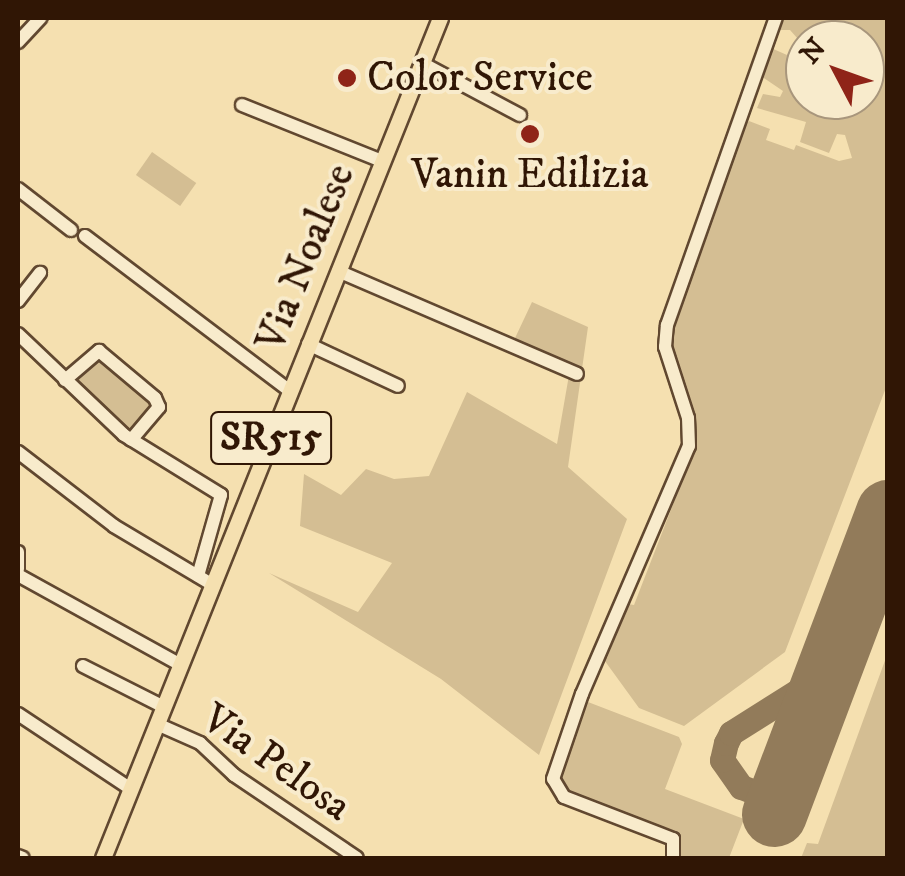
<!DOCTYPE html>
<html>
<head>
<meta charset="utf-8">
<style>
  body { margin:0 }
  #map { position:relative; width:905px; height:876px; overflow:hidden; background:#f5e0b0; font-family:"IM FELL DW Pica",serif }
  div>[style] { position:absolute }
  .green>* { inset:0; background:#d4be93; transform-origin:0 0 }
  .taxiway>* { height:25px; margin:-12.5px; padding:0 12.5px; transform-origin:12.5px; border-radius:12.5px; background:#927b5a }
  .runway>* { height:65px; margin:-32.5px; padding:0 32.5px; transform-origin:32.5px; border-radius:32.5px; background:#927b5a }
  .roads { filter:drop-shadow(2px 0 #614830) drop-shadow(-2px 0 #614830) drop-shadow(0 2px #614830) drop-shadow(0 -2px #614830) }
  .minor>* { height:12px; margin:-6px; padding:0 6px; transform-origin:6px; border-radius:6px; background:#f8ebcc }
  .major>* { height:15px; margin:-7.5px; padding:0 7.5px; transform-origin:7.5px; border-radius:7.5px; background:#f5e0b0 }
  .dots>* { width:28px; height:28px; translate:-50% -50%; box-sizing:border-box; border:5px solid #f8ebcc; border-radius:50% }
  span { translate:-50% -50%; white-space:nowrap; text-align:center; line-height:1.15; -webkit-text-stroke:8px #f8ebcc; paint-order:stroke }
  .shield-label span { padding:2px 8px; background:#f8ebcc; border:2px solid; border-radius:8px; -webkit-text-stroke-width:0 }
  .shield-label { font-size:40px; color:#301605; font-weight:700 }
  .poi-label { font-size:42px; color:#301605 }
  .left { translate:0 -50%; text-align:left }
  .street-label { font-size:42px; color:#301605 }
  .frame { position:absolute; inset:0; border:20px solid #301605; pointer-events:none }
  .north { position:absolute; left:785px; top:20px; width:100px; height:100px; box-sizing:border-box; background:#f8ebcc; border:2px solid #a8967c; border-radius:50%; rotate:311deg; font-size:28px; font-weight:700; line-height:40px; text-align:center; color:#301605 }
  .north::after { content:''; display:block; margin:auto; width:35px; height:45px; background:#8f2418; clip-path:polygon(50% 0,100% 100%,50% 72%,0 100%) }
</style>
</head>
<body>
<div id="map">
  <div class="green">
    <i style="clip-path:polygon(evenodd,782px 18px,887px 18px,887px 385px,785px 652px,684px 726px,639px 708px,602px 657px,607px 658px,628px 604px,634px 605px,693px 453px,693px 417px,670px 337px,742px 129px,749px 121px,770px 129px,766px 140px,794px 150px,796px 145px,839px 161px,852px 158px,845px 135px,837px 134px,829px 153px,800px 142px,806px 122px,757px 108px,763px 94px,780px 97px,783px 91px,761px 76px,771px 48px,787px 55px,798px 39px,790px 30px,777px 30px,782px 18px,805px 40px,865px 40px,865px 100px,805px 100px,805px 40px)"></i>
    <i style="left:152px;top:152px;width:54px;height:28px;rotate:35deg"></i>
    <i style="clip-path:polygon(532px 302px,588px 327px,568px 467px,627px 519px,539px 755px,441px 679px,269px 573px,358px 612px,392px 563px,300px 526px,304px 474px,341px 495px,366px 469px,394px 479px,429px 476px,467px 392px,557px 444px,569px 375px,508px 353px)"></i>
    <i style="clip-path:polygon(93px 354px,155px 403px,131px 436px,69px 379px)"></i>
    <i style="clip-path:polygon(887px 655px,887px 858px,801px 858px,807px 843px,818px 844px)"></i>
    <i style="clip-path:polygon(588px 702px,679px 737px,682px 744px,665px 789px,744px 819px,729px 858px,681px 858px,676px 837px,567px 794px,558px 776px)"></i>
  </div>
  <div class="taxiway">
    <i style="left:790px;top:772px;width:15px;rotate:127deg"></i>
    <i style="left:781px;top:784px;width:26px;rotate:159deg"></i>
    <i style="left:757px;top:793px;width:17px;rotate:-159deg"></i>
    <i style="left:741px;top:787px;width:33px;rotate:-125deg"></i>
    <i style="left:722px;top:760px;width:17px;rotate:-77deg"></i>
    <i style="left:726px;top:743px;width:11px;rotate:-63deg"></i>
    <i style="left:731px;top:733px;width:96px;rotate:-32.2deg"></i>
    <i style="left:812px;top:682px;width:47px;rotate:-54.6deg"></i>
  </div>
  <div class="runway">
    <i style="left:774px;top:814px;width:323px;rotate:-69.3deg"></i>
  </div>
  <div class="roads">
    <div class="minor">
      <i style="left:18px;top:42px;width:33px;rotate:-47deg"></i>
      <i style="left:422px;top:63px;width:111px;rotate:28deg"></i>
      <i style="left:242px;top:105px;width:151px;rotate:21.8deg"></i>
      <i style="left:18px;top:189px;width:67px;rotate:37.7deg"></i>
      <i style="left:85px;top:236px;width:257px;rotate:37.1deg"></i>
      <i style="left:338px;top:271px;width:260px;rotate:23.3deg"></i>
      <i style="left:18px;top:301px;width:36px;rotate:-52deg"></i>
      <i style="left:18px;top:334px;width:146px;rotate:43.6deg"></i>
      <i style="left:124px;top:435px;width:114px;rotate:31.7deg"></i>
      <i style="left:221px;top:495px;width:84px;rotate:105.9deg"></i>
      <i style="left:308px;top:344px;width:99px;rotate:25deg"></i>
      <i style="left:65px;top:380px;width:45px;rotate:-40.5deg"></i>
      <i style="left:99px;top:351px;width:73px;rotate:40deg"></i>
      <i style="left:155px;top:398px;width:10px;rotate:66deg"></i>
      <i style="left:159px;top:407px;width:43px;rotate:130.3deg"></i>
      <i style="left:18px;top:452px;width:121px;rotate:37.6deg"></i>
      <i style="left:114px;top:526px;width:115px;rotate:30.8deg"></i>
      <i style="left:18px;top:552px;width:17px;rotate:90deg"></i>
      <i style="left:18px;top:575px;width:186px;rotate:28.9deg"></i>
      <i style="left:83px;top:666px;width:91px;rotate:26.8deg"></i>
      <i style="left:18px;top:714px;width:136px;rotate:33.6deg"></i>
      <i style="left:157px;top:724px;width:47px;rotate:23.8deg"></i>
      <i style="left:200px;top:743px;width:47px;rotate:43.3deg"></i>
      <i style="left:234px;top:775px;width:148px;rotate:34deg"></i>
      <i style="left:18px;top:856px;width:5px;rotate:22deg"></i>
      <i style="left:673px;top:858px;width:19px;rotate:-90deg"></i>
      <i style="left:673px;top:839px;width:117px;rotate:-158.9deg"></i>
      <i style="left:564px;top:797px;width:21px;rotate:-121deg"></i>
      <i style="left:553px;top:779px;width:90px;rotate:-71.2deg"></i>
      <i style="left:582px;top:694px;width:270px;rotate:-66.7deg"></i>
      <i style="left:689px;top:446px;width:28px;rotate:-92deg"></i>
      <i style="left:688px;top:418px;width:75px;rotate:-107.9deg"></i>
      <i style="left:665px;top:347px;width:22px;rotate:-85deg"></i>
      <i style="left:667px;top:325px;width:326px;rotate:-70.5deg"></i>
    </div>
    <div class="major">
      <i style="left:103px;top:858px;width:905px;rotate:-68.14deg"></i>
    </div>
  </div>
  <div class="dots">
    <i style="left:347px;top:78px;background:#8f2418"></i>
    <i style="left:530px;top:134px;background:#8f2418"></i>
  </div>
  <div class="shield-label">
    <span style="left:271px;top:438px">SR515</span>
  </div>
  <div class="poi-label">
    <span class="left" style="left:367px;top:78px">Color Service</span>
    <span style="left:530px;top:175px">Vanin Edilizia</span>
  </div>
  <div class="street-label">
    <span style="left:306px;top:258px;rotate:-68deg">Via Noalese</span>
    <span style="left:276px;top:763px;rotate:35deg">Via Pelosa</span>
  </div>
  <div class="frame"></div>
  <div class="north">N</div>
</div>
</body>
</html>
